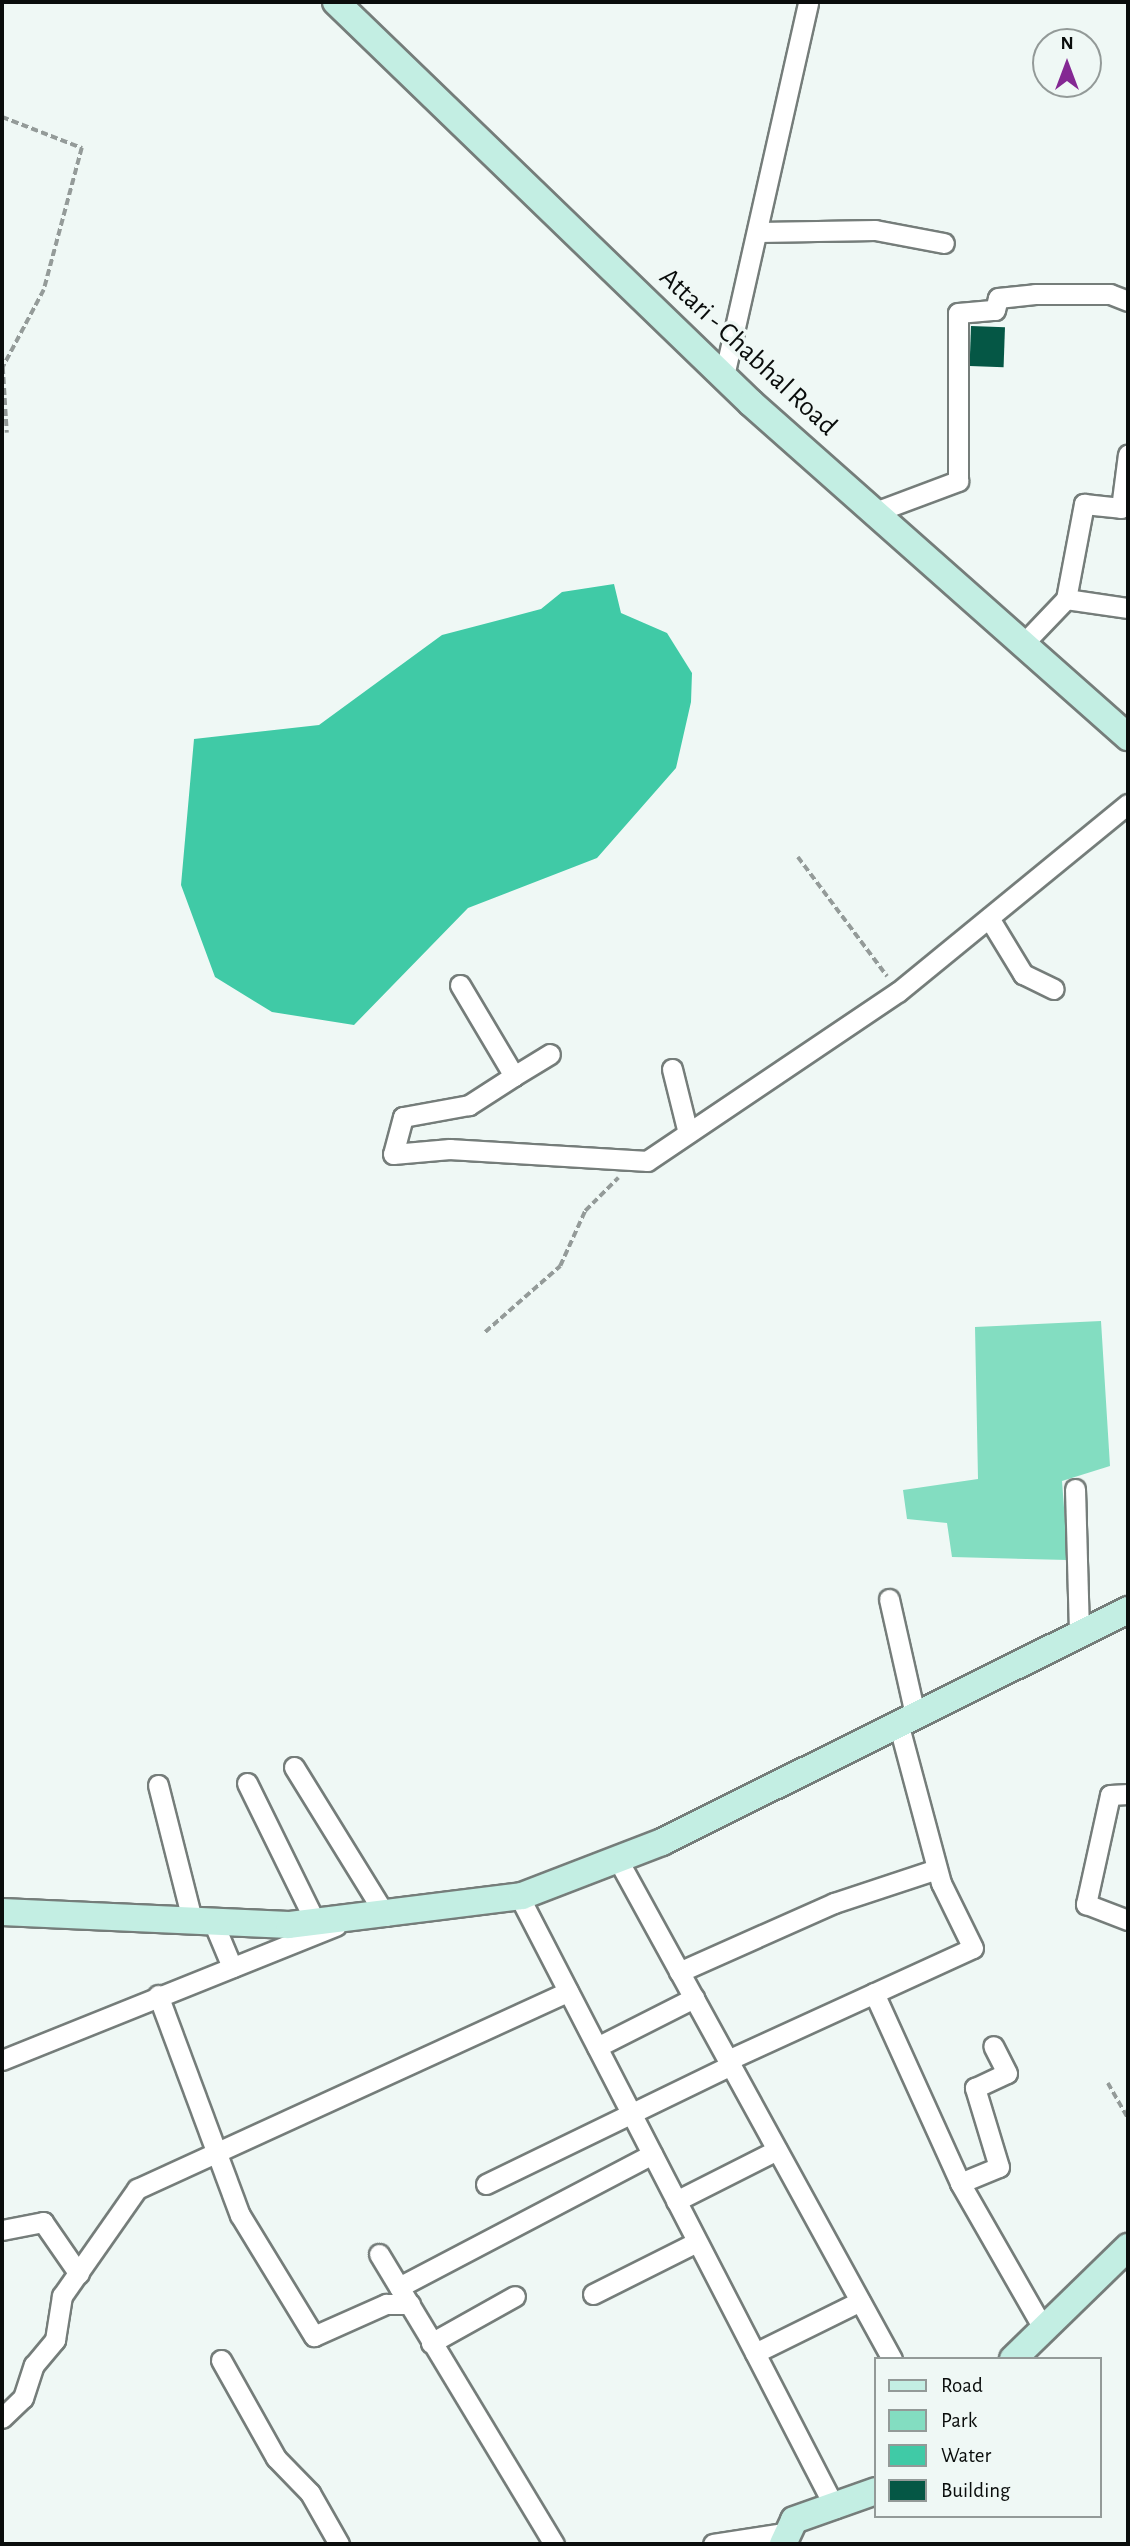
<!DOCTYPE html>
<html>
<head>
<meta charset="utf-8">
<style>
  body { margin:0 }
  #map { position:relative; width:1130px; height:2546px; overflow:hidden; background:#eff8f5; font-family:"Alegreya Sans",sans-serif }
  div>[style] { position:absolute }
  .green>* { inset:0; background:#83ddc1 }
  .water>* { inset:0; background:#40caa6 }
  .building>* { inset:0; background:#055745; transform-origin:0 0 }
  .path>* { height:3.5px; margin-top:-1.75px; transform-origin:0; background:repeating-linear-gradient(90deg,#949b99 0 7px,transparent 0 10.5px) }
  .roads { filter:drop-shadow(2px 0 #757d7a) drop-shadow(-2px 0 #757d7a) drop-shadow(0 2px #757d7a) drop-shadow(0 -2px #757d7a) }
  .street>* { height:19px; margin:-9.5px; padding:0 9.5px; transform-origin:9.5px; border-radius:9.5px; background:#fff }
  .secondary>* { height:26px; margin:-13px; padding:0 13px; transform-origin:13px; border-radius:13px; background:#c3eee3 }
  span { translate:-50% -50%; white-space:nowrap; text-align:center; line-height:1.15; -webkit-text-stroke:7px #eff8f5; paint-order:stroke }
  .street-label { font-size:28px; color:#0a0d0c }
  .frame { position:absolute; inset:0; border:4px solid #0a0d0c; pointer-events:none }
  .legend { position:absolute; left:874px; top:2357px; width:228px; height:161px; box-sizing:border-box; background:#eff8f5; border:2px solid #939a98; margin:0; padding:9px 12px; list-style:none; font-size:21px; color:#0a0d0c }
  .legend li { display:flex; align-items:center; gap:14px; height:35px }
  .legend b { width:35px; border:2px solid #939a98 }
  .north { position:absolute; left:1032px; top:28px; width:70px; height:70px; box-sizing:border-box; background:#eff8f5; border:2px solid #939a98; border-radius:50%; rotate:0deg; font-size:19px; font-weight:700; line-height:28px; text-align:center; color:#0a0d0c }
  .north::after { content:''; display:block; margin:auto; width:24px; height:32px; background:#842893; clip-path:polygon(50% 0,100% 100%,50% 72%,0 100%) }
</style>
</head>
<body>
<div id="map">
  <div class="green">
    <i style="clip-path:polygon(1101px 1321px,1110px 1466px,1062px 1481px,1068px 1560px,952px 1557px,947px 1523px,907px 1519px,903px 1490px,978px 1479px,975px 1327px)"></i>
  </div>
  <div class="water">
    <i style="clip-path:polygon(614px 584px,621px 613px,667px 633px,692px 673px,691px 702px,676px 768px,597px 858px,468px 908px,354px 1025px,272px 1012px,215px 977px,181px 885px,194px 739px,319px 725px,442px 635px,541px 609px,562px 592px)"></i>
  </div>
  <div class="building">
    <i style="left:971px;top:326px;width:34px;height:40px;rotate:2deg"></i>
  </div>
  <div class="path">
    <i style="left:2px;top:117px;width:86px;rotate:21.2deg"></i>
    <i style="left:82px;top:148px;width:147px;rotate:105deg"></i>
    <i style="left:44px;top:290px;width:87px;rotate:118deg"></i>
    <i style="left:3px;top:367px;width:66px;rotate:86.5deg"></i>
    <i style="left:798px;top:857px;width:149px;rotate:53.2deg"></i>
    <i style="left:485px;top:1332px;width:100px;rotate:-41.3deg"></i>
    <i style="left:560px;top:1266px;width:60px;rotate:-65.6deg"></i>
    <i style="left:585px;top:1211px;width:47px;rotate:-45deg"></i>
    <i style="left:1108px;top:2083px;width:40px;rotate:60.3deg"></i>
  </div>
  <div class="roads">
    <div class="street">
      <i style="left:759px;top:232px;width:116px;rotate:-1deg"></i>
      <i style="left:875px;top:230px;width:70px;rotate:10.7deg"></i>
      <i style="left:724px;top:376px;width:383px;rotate:-77.3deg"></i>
      <i style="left:875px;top:512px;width:89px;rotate:-20.5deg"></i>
      <i style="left:958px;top:481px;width:168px;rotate:-90deg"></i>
      <i style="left:958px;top:313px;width:37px;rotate:-5deg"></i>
      <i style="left:995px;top:310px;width:12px;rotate:-76deg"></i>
      <i style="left:998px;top:298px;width:37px;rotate:-6deg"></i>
      <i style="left:1035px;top:294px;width:75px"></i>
      <i style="left:1110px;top:294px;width:19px;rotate:21deg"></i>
      <i style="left:1066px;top:599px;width:97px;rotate:-79.3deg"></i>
      <i style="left:1084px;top:504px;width:37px;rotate:6deg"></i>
      <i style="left:1121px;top:508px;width:54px;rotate:-82.6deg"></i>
      <i style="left:1024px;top:643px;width:61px;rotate:-46.3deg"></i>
      <i style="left:1066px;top:599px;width:63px;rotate:8.3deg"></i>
      <i style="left:989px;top:918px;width:66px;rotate:58.7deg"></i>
      <i style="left:1023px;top:974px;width:34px;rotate:26deg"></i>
      <i style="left:460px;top:985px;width:106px;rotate:59.3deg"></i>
      <i style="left:514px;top:1076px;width:54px;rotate:147.2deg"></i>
      <i style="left:469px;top:1105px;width:67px;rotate:169.7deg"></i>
      <i style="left:403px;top:1117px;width:38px;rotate:105deg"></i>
      <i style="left:393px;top:1154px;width:57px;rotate:-5deg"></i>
      <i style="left:450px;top:1149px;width:197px;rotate:3.5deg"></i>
      <i style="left:647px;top:1161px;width:303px;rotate:-34deg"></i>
      <i style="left:898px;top:992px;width:297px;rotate:-39.3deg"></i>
      <i style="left:672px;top:1069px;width:66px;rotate:76deg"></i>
      <i style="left:514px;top:1076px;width:42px;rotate:-31.4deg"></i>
      <i style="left:1075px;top:1489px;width:145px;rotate:88.4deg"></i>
      <i style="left:889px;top:1599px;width:118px;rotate:77.3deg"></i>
      <i style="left:294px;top:1767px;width:175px;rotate:58.3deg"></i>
      <i style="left:247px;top:1783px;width:156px;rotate:63.8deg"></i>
      <i style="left:158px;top:1785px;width:142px;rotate:75.8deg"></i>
      <i style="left:1128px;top:1794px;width:18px;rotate:177deg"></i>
      <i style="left:1110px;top:1795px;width:112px;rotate:102.4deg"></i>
      <i style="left:1086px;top:1904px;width:45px;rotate:20.9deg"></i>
      <i style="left:618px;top:1860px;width:569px;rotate:61.23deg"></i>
      <i style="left:519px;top:1896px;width:689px;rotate:62.69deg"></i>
      <i style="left:214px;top:1924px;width:47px;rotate:67.3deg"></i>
      <i style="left:679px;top:1972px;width:170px;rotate:-24deg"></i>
      <i style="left:834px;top:1903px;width:108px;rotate:-18.3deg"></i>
      <i style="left:874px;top:1993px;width:209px;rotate:65.6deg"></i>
      <i style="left:960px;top:2183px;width:165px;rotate:60.2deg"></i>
      <i style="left:158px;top:1995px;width:235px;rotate:69.6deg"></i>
      <i style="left:240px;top:2215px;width:142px;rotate:58.6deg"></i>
      <i style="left:314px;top:2336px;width:79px;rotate:-24deg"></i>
      <i style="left:386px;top:2304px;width:24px"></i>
      <i style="left:597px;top:2047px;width:109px;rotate:-26.8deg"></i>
      <i style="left:2px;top:2060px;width:360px;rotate:-21.9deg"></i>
      <i style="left:728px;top:2060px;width:269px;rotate:-24.6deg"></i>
      <i style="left:973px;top:1948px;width:72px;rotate:-116.2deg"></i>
      <i style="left:941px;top:1883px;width:166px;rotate:-105deg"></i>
      <i style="left:960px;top:2183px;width:42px;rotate:-22.3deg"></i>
      <i style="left:999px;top:2167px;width:83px;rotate:-106.9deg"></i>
      <i style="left:975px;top:2088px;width:35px;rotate:-25deg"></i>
      <i style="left:1007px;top:2073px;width:30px;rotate:-117deg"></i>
      <i style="left:486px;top:2184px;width:272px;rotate:-25.9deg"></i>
      <i style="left:676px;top:2201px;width:113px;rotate:-26.8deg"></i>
      <i style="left:2px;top:2230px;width:42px;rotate:-11deg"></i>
      <i style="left:43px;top:2222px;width:63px;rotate:55.3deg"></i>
      <i style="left:379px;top:2254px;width:339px;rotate:58.9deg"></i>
      <i style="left:399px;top:2287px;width:286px;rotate:-27.7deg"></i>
      <i style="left:593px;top:2294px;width:116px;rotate:-26.6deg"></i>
      <i style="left:431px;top:2343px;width:96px;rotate:-29.2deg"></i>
      <i style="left:755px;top:2353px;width:117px;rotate:-26.3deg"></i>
      <i style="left:221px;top:2360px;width:112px;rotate:60.7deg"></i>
      <i style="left:276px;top:2458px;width:49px;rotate:45.8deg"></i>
      <i style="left:310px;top:2493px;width:59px;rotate:60.4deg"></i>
      <i style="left:2px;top:2418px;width:29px;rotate:-44deg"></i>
      <i style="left:23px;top:2398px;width:35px;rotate:-72deg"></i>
      <i style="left:34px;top:2365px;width:33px;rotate:-50deg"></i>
      <i style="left:55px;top:2340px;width:45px;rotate:-81deg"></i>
      <i style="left:62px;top:2296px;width:131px;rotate:-55deg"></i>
      <i style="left:137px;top:2189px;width:474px;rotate:-24.6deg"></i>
      <i style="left:713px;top:2544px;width:72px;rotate:-8.8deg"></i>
    </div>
    <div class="secondary">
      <i style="left:336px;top:2px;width:577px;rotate:44.02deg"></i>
      <i style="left:751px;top:403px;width:504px;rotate:41.54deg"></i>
      <i style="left:2px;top:1912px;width:287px;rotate:2.6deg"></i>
      <i style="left:289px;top:1925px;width:235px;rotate:-7.1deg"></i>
      <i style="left:522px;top:1896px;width:150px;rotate:-21.1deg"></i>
      <i style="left:662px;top:1842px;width:521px;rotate:-26.47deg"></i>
      <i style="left:1013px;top:2359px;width:161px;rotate:-44.2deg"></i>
      <i style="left:783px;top:2544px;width:26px;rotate:-65deg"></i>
      <i style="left:794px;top:2520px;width:87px;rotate:-19.5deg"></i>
    </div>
  </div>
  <div class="street-label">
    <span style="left:748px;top:352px;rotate:43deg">Attari - Chabhal Road</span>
  </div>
  <div class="frame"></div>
  <ul class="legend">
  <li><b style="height:9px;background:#c3eee3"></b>Road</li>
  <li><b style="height:19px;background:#83ddc1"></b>Park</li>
  <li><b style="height:19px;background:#40caa6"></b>Water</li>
  <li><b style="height:19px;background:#055745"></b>Building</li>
  </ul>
  <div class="north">N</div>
</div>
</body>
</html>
